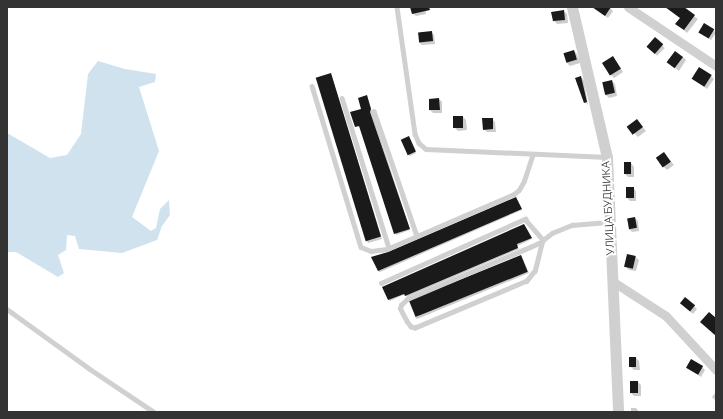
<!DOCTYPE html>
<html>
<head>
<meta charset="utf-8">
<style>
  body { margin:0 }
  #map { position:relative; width:723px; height:419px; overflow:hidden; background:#fff; font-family:Raleway,sans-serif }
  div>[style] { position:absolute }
  .water>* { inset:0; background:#cfe2ee }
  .shadow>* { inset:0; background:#0003; transform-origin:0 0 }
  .building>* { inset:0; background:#1a1a1a; transform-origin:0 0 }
  .service>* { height:4.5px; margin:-2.25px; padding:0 2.25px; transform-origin:2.25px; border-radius:2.25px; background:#d0d0d0 }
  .minor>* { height:9px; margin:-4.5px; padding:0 4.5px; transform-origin:4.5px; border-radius:4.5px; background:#d0d0d0 }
  .tertiary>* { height:11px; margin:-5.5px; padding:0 5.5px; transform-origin:5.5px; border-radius:5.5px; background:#d0d0d0 }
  span { translate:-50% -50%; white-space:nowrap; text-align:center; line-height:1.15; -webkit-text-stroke:4px #fff; paint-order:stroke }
  .street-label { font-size:11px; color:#333 }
  .frame { position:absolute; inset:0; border:8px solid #333; pointer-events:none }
</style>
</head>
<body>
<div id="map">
  <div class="water">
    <i style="clip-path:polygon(98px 61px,125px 69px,156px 74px,155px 82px,139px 87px,159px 151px,132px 217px,151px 231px,156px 228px,160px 209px,169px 200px,170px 215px,162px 226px,157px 240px,122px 253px,79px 249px,75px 236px,67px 235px,66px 250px,58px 255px,64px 273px,58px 277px,16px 252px,7px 252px,7px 133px,50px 158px,67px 155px,81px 134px,88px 74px)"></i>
  </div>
  <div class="shadow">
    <i style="clip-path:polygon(411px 7px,425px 7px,426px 14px,416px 16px,412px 13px)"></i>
    <i style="clip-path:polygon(609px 7px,613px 11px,608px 18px,594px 8px)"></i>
    <i style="clip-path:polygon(666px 7px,682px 7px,698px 19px,687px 33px,680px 27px,681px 18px)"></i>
    <i style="clip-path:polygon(564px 11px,567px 14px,568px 23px,557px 24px,554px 21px,552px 13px)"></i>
    <i style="clip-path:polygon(713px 30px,716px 33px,711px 40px,699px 32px)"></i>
    <i style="clip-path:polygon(431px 32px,434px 35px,435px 44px,422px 45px,419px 42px,419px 33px)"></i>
    <i style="left:655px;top:38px;width:14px;height:11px;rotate:45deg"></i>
    <i style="clip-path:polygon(574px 51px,577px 54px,580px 63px,570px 66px,567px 63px)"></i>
    <i style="clip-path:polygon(683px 57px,686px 60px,679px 71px,668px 62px)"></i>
    <i style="clip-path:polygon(616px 61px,623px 72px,614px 78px,611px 75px)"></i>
    <i style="clip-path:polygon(331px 74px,382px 239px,368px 243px,367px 241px)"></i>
    <i style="clip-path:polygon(711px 76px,714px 79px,707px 89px,696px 81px)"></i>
    <i style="clip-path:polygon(581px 77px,584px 80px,588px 105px,585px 102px)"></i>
    <i style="clip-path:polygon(612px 81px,615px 84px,617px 96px,609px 98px,606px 95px)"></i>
    <i style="clip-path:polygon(367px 96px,410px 230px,396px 235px,360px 127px,356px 126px)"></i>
    <i style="clip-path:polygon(439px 99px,442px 102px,442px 113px,433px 113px,430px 110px)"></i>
    <i style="clip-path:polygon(463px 117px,466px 120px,467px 130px,458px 131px,455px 128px)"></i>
    <i style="clip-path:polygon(492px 119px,495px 122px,496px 132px,487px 132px,484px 129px)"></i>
    <i style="clip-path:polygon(640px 124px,646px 131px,638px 137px,635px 134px)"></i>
    <i style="clip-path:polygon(410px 139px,416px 153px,410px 156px,409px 155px)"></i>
    <i style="clip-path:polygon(664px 153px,674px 165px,667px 170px,664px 167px)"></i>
    <i style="clip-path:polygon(631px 163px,634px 167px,634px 177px,628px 177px,625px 174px)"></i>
    <i style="clip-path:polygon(633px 188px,636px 191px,636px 201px,630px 201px,627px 198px)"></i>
    <i style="clip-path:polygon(516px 198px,522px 210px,380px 272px,378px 271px,372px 257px,389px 253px)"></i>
    <i style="clip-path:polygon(635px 218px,638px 221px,639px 231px,632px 232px,629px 229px,628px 219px)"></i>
    <i style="clip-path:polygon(525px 226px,532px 239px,517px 246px,519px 249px,407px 297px,405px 294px,390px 301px,389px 300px,383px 287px)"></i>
    <i style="clip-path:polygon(522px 257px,529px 273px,417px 319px,415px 318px)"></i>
    <i style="clip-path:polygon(635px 257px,639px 260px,636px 271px,629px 270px,626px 267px)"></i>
    <i style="clip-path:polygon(684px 306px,694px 306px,697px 309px,693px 314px)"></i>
    <i style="clip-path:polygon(630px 358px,636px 358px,639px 361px,640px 370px,634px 370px,631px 367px)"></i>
    <i style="clip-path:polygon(702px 367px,705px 370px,701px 377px,687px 368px)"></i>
    <i style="clip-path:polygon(638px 382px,641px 385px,641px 396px,634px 396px,631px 393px)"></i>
    <i style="clip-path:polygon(716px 392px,716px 401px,712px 397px)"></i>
    <i style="clip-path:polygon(631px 408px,636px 408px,639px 412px,631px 412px)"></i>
  </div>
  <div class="building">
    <i style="clip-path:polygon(410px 7px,429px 7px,430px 10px,412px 14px)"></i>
    <i style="clip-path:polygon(592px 7px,611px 7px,605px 16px)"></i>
    <i style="clip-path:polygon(665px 7px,684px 7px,695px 15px,684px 30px,675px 24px,680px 18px)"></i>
    <i style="clip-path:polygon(564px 10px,565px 20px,553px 21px,551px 12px)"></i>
    <i style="left:704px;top:23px;width:12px;height:11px;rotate:31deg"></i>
    <i style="left:432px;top:31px;width:10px;height:14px;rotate:84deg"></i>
    <i style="left:655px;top:37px;width:11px;height:13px;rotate:41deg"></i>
    <i style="left:574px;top:50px;width:10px;height:11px;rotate:73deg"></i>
    <i style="left:675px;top:51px;width:10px;height:14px;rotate:37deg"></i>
    <i style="left:613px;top:56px;width:15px;height:13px;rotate:58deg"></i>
    <i style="left:699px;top:67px;width:15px;height:14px;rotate:32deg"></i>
    <i style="left:331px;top:73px;width:171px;height:16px;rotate:73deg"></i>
    <i style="clip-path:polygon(581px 76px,587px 102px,584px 103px,575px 78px)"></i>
    <i style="left:612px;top:80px;width:13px;height:10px;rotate:77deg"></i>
    <i style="clip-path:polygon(367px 95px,371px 109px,370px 112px,410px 229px,394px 234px,359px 126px,355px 127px,350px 112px,361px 109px,358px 98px)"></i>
    <i style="clip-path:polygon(439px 98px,440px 110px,429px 110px,429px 99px)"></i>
    <i style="left:453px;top:116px;width:10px;height:12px"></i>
    <i style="clip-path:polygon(482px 118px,493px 118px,493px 129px,483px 130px)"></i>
    <i style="left:637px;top:119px;width:10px;height:13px;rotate:53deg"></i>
    <i style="left:409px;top:136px;width:17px;height:9px;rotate:66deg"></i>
    <i style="left:664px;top:152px;width:12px;height:10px;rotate:55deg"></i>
    <i style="left:624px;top:162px;width:7px;height:12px"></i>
    <i style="left:626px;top:187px;width:8px;height:11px"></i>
    <i style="clip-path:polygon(516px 197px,522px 209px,378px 271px,371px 257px,388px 252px)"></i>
    <i style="left:635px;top:217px;width:11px;height:8px;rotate:80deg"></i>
    <i style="clip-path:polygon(524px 224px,532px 238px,517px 244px,518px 248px,405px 296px,404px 294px,388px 300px,382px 287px)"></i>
    <i style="left:627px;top:254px;width:9px;height:13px;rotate:13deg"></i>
    <i style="left:521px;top:255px;width:18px;height:121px;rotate:68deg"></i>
    <i style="left:685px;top:297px;width:13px;height:8px;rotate:39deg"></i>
    <i style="clip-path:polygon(709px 312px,716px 318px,716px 336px,700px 322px)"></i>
    <i style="left:629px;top:357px;width:7px;height:10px"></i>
    <i style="left:691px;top:359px;width:14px;height:10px;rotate:30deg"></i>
    <i style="left:630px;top:381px;width:8px;height:12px"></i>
  </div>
  <div class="service">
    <i style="left:397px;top:7px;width:128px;rotate:81.9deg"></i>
    <i style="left:415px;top:134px;width:10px;rotate:66deg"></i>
    <i style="left:419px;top:143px;width:9px;rotate:41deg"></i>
    <i style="left:426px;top:149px;width:181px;rotate:2.5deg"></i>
    <i style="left:312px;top:86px;width:168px;rotate:73.1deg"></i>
    <i style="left:361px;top:247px;width:11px;rotate:22deg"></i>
    <i style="left:371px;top:251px;width:16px;rotate:-7deg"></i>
    <i style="left:387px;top:249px;width:138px;rotate:-23.4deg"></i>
    <i style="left:514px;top:194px;width:6px;rotate:-39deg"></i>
    <i style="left:519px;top:190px;width:10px;rotate:-61deg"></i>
    <i style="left:524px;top:181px;width:28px;rotate:-72deg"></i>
    <i style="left:342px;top:98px;width:157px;rotate:72.6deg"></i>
    <i style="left:374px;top:111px;width:132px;rotate:71deg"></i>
    <i style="left:381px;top:283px;width:158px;rotate:-24deg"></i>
    <i style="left:525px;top:219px;width:28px;rotate:49deg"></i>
    <i style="left:543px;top:240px;width:32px;rotate:104deg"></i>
    <i style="left:535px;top:271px;width:13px;rotate:129deg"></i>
    <i style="left:527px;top:281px;width:121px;rotate:157.2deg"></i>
    <i style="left:415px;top:328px;width:4px;rotate:-166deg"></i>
    <i style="left:411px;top:327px;width:6px;rotate:-129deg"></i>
    <i style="left:407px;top:322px;width:15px;rotate:-118deg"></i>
    <i style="left:400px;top:309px;width:4px;rotate:-76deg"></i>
    <i style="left:401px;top:305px;width:8px;rotate:-45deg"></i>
    <i style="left:407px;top:299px;width:134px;rotate:-22.9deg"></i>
    <i style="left:530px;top:247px;width:12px;rotate:-24deg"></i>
    <i style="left:541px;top:242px;width:3px;rotate:-45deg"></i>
    <i style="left:543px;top:240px;width:11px;rotate:-38deg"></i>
    <i style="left:552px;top:233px;width:22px;rotate:-22deg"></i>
    <i style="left:572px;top:225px;width:38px;rotate:-5deg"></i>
    <i style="left:7px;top:309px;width:102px;rotate:35.9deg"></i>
    <i style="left:90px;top:369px;width:77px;rotate:33.9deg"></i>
  </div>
  <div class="minor">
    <i style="left:628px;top:7px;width:106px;rotate:33.8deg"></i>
    <i style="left:612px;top:281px;width:64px;rotate:32.9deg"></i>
    <i style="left:666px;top:316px;width:74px;rotate:47.2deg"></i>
  </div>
  <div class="tertiary">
    <i style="left:572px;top:7px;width:154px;rotate:76.9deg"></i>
    <i style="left:607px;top:157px;width:255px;rotate:87.5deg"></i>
  </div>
  <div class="street-label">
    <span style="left:609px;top:208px;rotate:-93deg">УЛИЦА БУДНИКА</span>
  </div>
  <div class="frame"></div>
</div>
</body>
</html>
